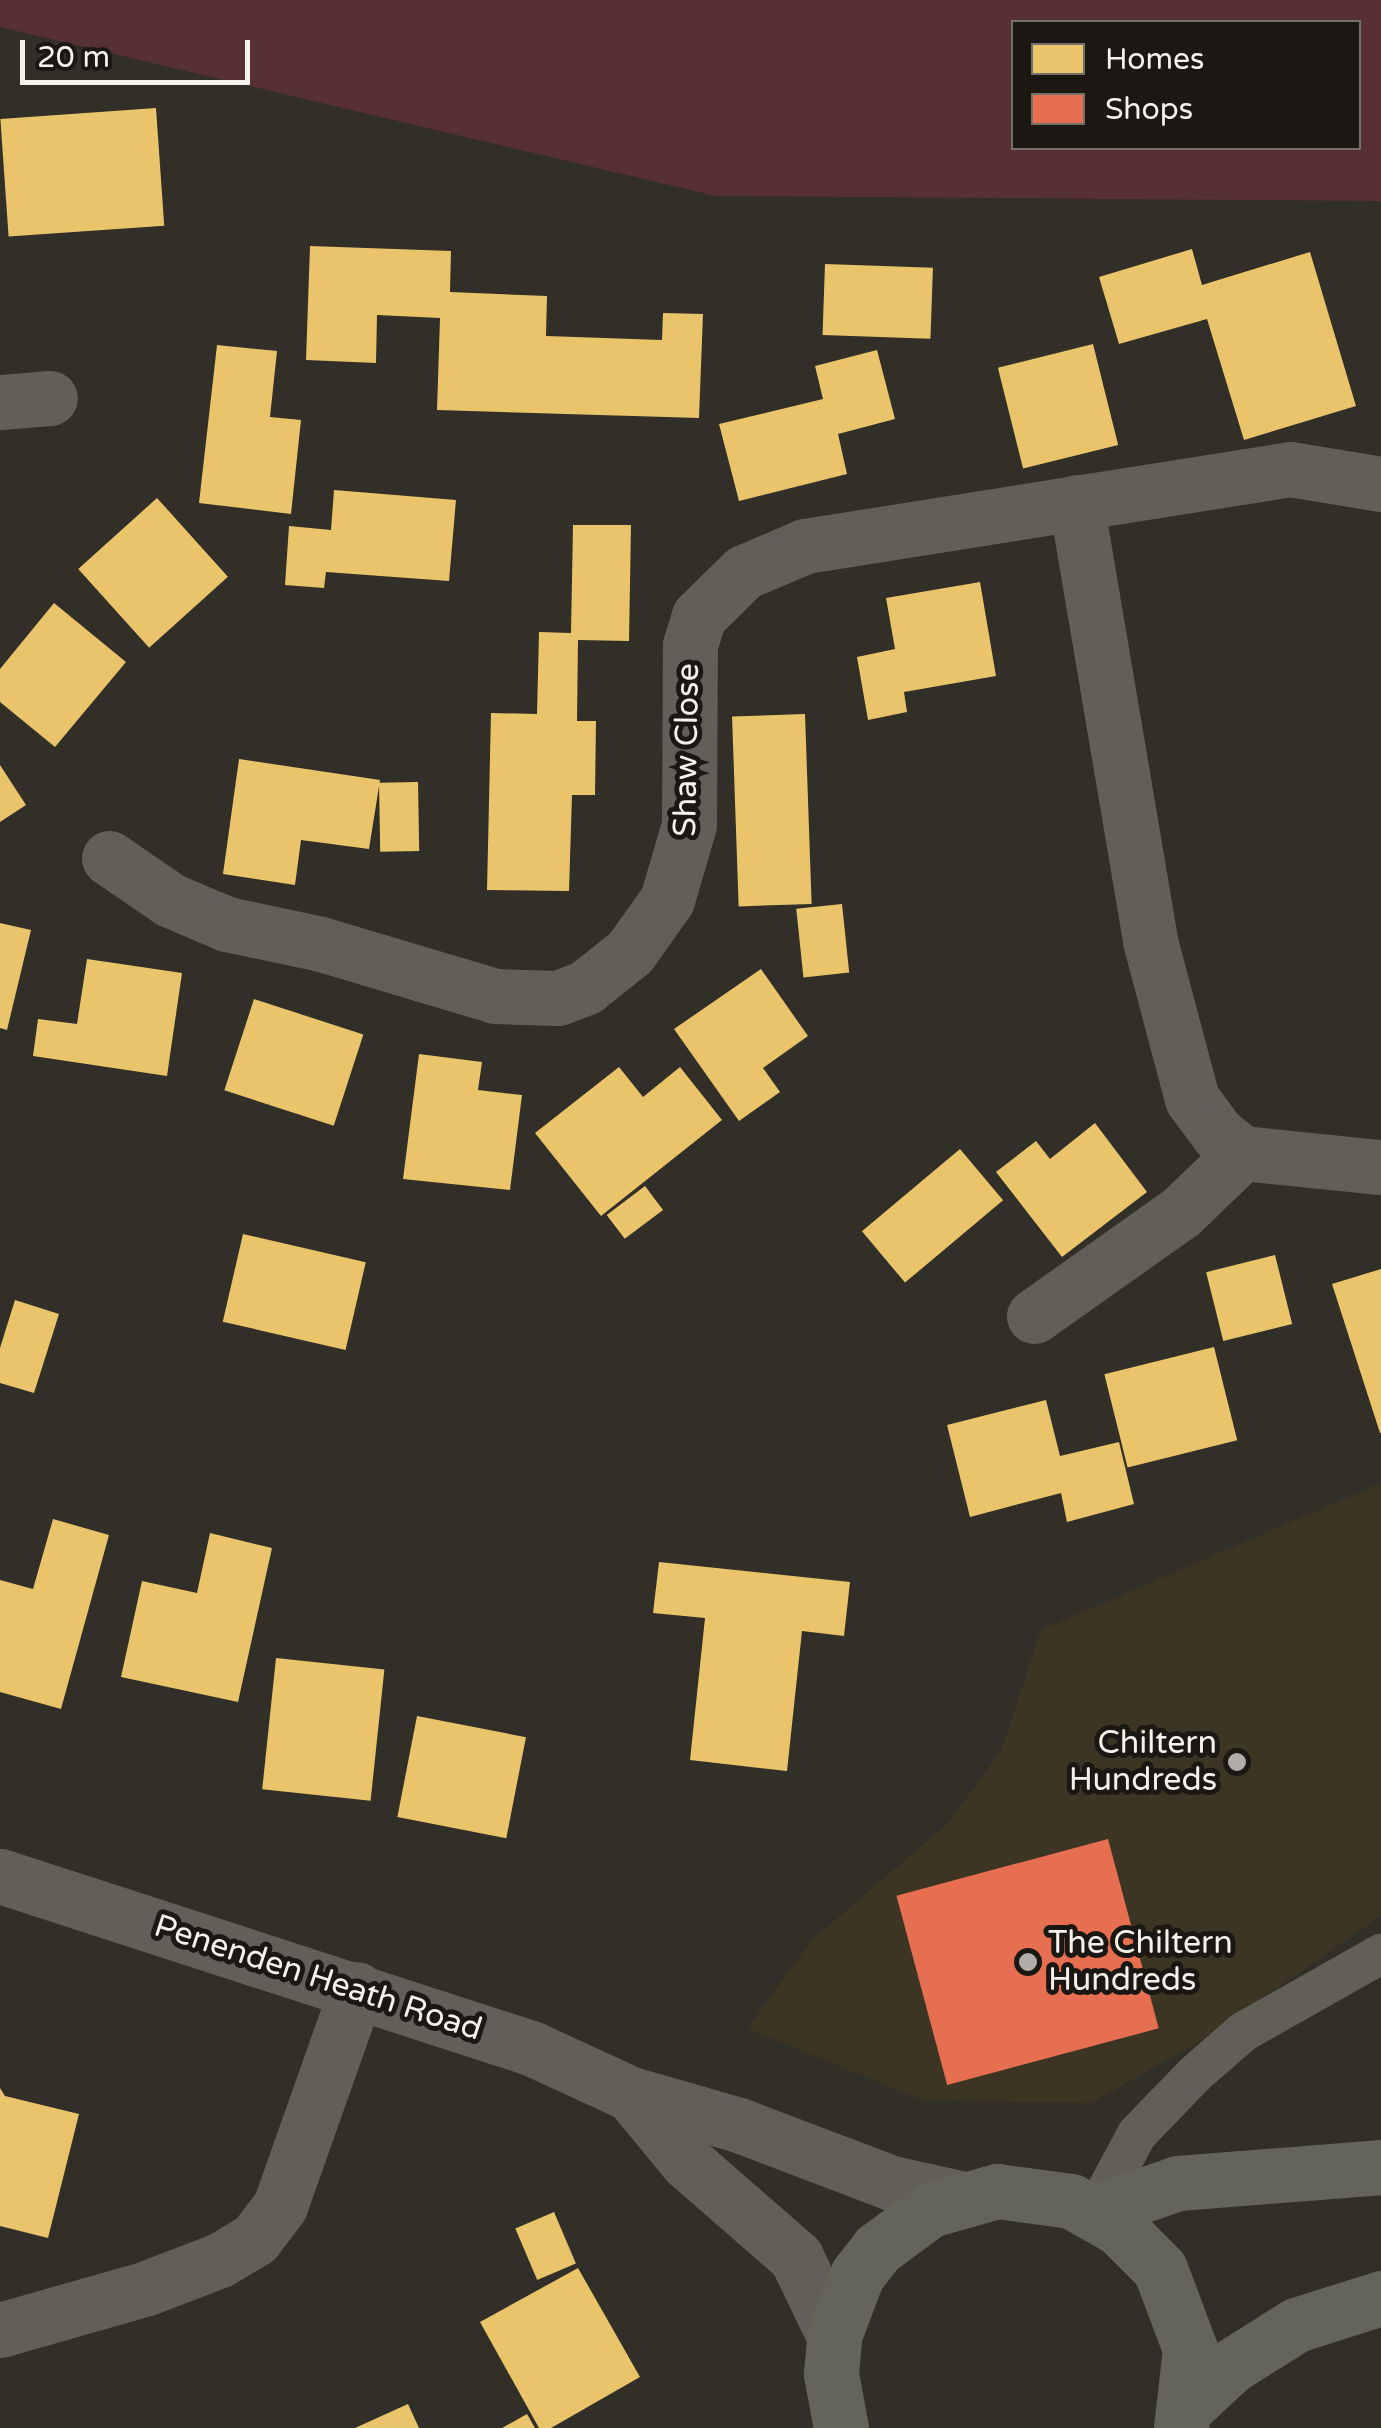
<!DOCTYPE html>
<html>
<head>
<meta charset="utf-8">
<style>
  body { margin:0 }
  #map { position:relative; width:1381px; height:2428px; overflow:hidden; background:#322f28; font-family:"Varela Round",sans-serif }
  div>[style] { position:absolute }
  .built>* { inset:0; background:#3c3524 }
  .green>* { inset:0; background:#573031 }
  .homes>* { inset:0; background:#e9c46a; transform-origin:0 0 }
  .shops>* { inset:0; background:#e76f51; transform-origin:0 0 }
  .service>* { height:40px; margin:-20px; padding:0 20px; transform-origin:20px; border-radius:20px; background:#625f59 }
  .minor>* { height:55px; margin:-27.5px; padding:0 27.5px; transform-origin:27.5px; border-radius:27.5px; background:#625f59 }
  .tertiary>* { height:55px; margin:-27.5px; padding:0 27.5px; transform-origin:27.5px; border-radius:27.5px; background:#625f59 }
  .trunk>* { height:55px; margin:-27.5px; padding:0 27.5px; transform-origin:27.5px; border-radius:27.5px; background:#646458 }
  .dots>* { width:28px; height:28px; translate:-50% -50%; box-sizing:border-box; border:5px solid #1b1813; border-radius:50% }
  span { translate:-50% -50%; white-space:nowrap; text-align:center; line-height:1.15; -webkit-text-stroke:10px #1b1813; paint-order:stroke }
  .street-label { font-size:32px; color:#f6f2eb }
  .poi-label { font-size:32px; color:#f6f2eb }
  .right { translate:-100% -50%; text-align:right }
  .left { translate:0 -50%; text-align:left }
  .legend { position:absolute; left:1011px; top:20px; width:350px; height:130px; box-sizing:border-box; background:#1b1813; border:2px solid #736f69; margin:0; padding:12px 18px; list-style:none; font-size:30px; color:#f6f2eb }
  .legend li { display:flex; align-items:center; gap:20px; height:50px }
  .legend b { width:50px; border:2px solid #736f69 }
  .scale { position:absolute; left:20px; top:40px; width:230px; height:45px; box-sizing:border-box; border:5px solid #f6f2eb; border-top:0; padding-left:12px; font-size:30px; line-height:35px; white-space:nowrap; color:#f6f2eb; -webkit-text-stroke:8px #1b1813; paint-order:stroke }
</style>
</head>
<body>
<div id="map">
  <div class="built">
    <i style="clip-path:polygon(1381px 1483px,1381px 1916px,1197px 2043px,1091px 2103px,923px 2100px,747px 2029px,811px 1941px,949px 1822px,1002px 1749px,1041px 1630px)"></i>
  </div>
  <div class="green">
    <i style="clip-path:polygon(evenodd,0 0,1381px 0,1381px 201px,716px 196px,0 27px,0 0,1358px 22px,1358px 148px,1014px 148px,1014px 22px,1358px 22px)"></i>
  </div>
  <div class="homes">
    <i style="left:156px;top:108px;width:118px;height:156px;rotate:86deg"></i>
    <i style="clip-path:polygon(310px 246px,451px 251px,450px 292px,547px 296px,546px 336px,662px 340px,663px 313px,703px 314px,699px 418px,437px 410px,440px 318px,377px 315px,376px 363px,306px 360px)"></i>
    <i style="clip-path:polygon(1192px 249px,1202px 285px,1310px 252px,1356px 406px,1244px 440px,1207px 319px,1119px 344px,1099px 277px)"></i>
    <i style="left:825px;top:264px;width:108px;height:71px;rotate:2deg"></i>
    <i style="left:1093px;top:344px;width:104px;height:98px;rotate:76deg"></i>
    <i style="clip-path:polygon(217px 345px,277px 351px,270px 417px,301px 420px,291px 514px,199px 503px)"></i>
    <i style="clip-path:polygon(877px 350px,895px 419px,838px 434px,847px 474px,739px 501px,719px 424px,823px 399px,815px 366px)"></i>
    <i style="clip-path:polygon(334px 490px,456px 500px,449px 581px,326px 572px,324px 588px,285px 585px,289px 526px,331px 530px)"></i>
    <i style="left:157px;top:498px;width:106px;height:106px;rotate:48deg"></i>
    <i style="clip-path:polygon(573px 525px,631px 525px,629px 641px,578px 640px,577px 721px,596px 721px,595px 795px,572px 795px,569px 891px,487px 890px,491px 713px,537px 714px,539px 632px,571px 633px)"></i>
    <i style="clip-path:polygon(980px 582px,996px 676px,904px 692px,907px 712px,868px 720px,857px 657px,895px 649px,886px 598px)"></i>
    <i style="clip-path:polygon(54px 603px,126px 662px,55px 747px,0 702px,0 669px)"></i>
    <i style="left:805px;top:714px;width:190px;height:73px;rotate:88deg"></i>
    <i style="clip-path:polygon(239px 759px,380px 780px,369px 849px,301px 840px,295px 885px,223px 874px)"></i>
    <i style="clip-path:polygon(0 765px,26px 805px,0 822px)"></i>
    <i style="left:418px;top:782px;width:69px;height:39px;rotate:89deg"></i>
    <i style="left:842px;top:904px;width:69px;height:46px;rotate:84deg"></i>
    <i style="clip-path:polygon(0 923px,31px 930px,7px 1030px,0 1028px)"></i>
    <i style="clip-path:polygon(87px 959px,182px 973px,167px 1076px,33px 1056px,38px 1019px,77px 1024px)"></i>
    <i style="clip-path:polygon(761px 969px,808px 1036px,763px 1068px,780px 1092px,739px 1121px,674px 1029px)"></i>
    <i style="left:254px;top:999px;width:115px;height:96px;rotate:18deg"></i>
    <i style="clip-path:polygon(419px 1054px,482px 1062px,478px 1090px,522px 1095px,510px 1190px,403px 1179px)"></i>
    <i style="clip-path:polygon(619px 1067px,643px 1097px,680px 1067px,722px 1120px,601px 1216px,535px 1133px)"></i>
    <i style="clip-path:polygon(1095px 1123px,1147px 1192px,1062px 1257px,996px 1172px,1036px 1141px,1050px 1159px)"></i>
    <i style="left:960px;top:1149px;width:67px;height:128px;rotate:50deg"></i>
    <i style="left:645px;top:1186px;width:30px;height:48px;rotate:53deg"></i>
    <i style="left:243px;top:1234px;width:126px;height:90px;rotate:13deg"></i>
    <i style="left:1275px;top:1255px;width:71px;height:71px;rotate:76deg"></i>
    <i style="clip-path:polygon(1381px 1269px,1381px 1433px,1380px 1433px,1332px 1284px)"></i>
    <i style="clip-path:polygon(15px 1300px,59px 1314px,34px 1393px,0 1383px,0 1348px)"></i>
    <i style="left:1214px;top:1347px;width:96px;height:113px;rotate:76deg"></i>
    <i style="clip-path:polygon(1046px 1400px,1060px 1456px,1119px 1442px,1134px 1504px,1067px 1522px,1061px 1493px,970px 1517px,947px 1425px)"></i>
    <i style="clip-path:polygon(53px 1519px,109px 1535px,61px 1709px,0 1692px,0 1580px,33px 1589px)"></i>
    <i style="clip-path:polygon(210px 1533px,272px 1548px,238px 1702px,121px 1677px,142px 1581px,197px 1593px)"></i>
    <i style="clip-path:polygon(659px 1562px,850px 1582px,844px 1636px,802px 1631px,787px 1771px,690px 1760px,705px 1618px,653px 1613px)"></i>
    <i style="left:276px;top:1658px;width:109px;height:132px;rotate:6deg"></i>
    <i style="left:417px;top:1716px;width:111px;height:103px;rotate:11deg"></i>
    <i style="clip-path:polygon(0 2088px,5px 2096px,79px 2114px,48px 2238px,0 2226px)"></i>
    <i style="left:554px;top:2212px;width:56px;height:42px;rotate:67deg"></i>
    <i style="clip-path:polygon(578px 2268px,640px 2377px,551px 2428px,539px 2428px,480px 2322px)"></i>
    <i style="clip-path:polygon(408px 2404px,419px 2428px,355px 2428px)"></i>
    <i style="clip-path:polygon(527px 2414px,535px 2428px,502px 2428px)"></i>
  </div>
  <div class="shops">
    <i style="left:1108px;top:1839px;width:196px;height:219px;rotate:75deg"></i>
  </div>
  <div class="service">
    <i style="left:1095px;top:2212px;width:89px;rotate:-61.7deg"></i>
    <i style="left:1137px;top:2134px;width:83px;rotate:-46deg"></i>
    <i style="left:1195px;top:2074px;width:64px;rotate:-41.2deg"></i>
    <i style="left:1243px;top:2032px;width:159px;rotate:-29.5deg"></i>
  </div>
  <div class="minor">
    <i style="left:0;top:402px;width:50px;rotate:-4.6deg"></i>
    <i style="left:1076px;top:502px;width:445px;rotate:80.4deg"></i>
    <i style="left:1150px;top:941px;width:163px;rotate:75.1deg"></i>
    <i style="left:1192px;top:1099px;width:44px;rotate:53.4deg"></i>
    <i style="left:1218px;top:1134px;width:31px;rotate:38deg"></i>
    <i style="left:1242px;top:1153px;width:140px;rotate:5.8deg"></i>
    <i style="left:109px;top:858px;width:74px;rotate:34.5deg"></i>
    <i style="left:170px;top:900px;width:62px;rotate:22.8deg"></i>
    <i style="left:227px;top:924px;width:96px;rotate:12deg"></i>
    <i style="left:321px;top:944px;width:182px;rotate:16.6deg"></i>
    <i style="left:495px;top:996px;width:63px;rotate:1.8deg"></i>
    <i style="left:558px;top:998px;width:30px;rotate:-21deg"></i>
    <i style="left:586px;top:987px;width:56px;rotate:-38.5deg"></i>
    <i style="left:630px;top:952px;width:64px;rotate:-54.6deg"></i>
    <i style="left:667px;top:900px;width:78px;rotate:-73.7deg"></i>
    <i style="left:689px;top:825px;width:180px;rotate:-89.7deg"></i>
    <i style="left:690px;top:645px;width:30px;rotate:-73deg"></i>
    <i style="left:699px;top:616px;width:63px;rotate:-44.4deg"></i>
    <i style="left:744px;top:572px;width:66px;rotate:-23.1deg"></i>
    <i style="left:805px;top:546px;width:491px;rotate:-9deg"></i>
    <i style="left:1290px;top:469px;width:92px;rotate:9.4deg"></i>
    <i style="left:1034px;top:1316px;width:180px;rotate:-35.3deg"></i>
    <i style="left:1181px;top:1212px;width:85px;rotate:-44deg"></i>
    <i style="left:0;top:2330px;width:153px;rotate:-15.9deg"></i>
    <i style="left:147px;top:2288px;width:78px;rotate:-21deg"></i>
    <i style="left:220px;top:2260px;width:41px;rotate:-31deg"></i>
    <i style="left:255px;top:2239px;width:41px;rotate:-52.9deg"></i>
    <i style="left:280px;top:2206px;width:230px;rotate:-70.5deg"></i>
  </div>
  <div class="tertiary">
    <i style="left:0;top:1876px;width:558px;rotate:17.95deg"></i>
    <i style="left:531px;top:2048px;width:110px;rotate:24.7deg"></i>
    <i style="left:631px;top:2094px;width:112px;rotate:16deg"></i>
    <i style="left:739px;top:2125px;width:164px;rotate:20.8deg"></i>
    <i style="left:892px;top:2183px;width:70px;rotate:12.4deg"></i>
    <i style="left:631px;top:2094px;width:88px;rotate:50.5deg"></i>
    <i style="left:687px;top:2162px;width:145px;rotate:41.1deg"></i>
    <i style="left:796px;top:2257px;width:88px;rotate:64.3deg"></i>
  </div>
  <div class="trunk">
    <i style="left:1095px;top:2212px;width:88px;rotate:-19.3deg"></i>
    <i style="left:1178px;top:2183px;width:204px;rotate:-4.5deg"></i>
    <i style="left:1187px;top:2407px;width:60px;rotate:-43deg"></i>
    <i style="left:1231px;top:2366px;width:77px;rotate:-32.2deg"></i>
    <i style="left:1296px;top:2325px;width:89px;rotate:-17.6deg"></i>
    <i style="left:841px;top:2428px;width:55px;rotate:-100.5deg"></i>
    <i style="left:831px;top:2374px;width:38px;rotate:-85deg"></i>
    <i style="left:834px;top:2336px;width:65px;rotate:-69.3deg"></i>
    <i style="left:857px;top:2275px;width:33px;rotate:-52deg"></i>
    <i style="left:877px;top:2249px;width:66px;rotate:-36.3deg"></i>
    <i style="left:930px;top:2210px;width:70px;rotate:-15.8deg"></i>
    <i style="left:997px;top:2191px;width:75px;rotate:7.7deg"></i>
    <i style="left:1071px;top:2201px;width:55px;rotate:29.4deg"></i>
    <i style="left:1119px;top:2228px;width:58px;rotate:45deg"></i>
    <i style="left:1160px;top:2269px;width:85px;rotate:69.4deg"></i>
    <i style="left:1190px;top:2349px;width:80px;rotate:96.5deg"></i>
  </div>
  <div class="dots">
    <i style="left:1237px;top:1762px;background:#b1aea7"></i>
    <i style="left:1028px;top:1962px;background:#b1aea7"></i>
  </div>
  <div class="street-label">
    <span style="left:687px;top:750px;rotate:-89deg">Shaw Close</span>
    <span style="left:318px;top:1978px;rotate:18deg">Penenden Heath Road</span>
  </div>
  <div class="poi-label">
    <span class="right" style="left:1217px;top:1762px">Chiltern<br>Hundreds</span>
    <span class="left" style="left:1048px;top:1962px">The Chiltern<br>Hundreds</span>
  </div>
  <ul class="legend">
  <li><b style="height:28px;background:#e9c46a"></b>Homes</li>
  <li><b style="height:28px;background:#e76f51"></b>Shops</li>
  </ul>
  <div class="scale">20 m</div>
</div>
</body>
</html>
